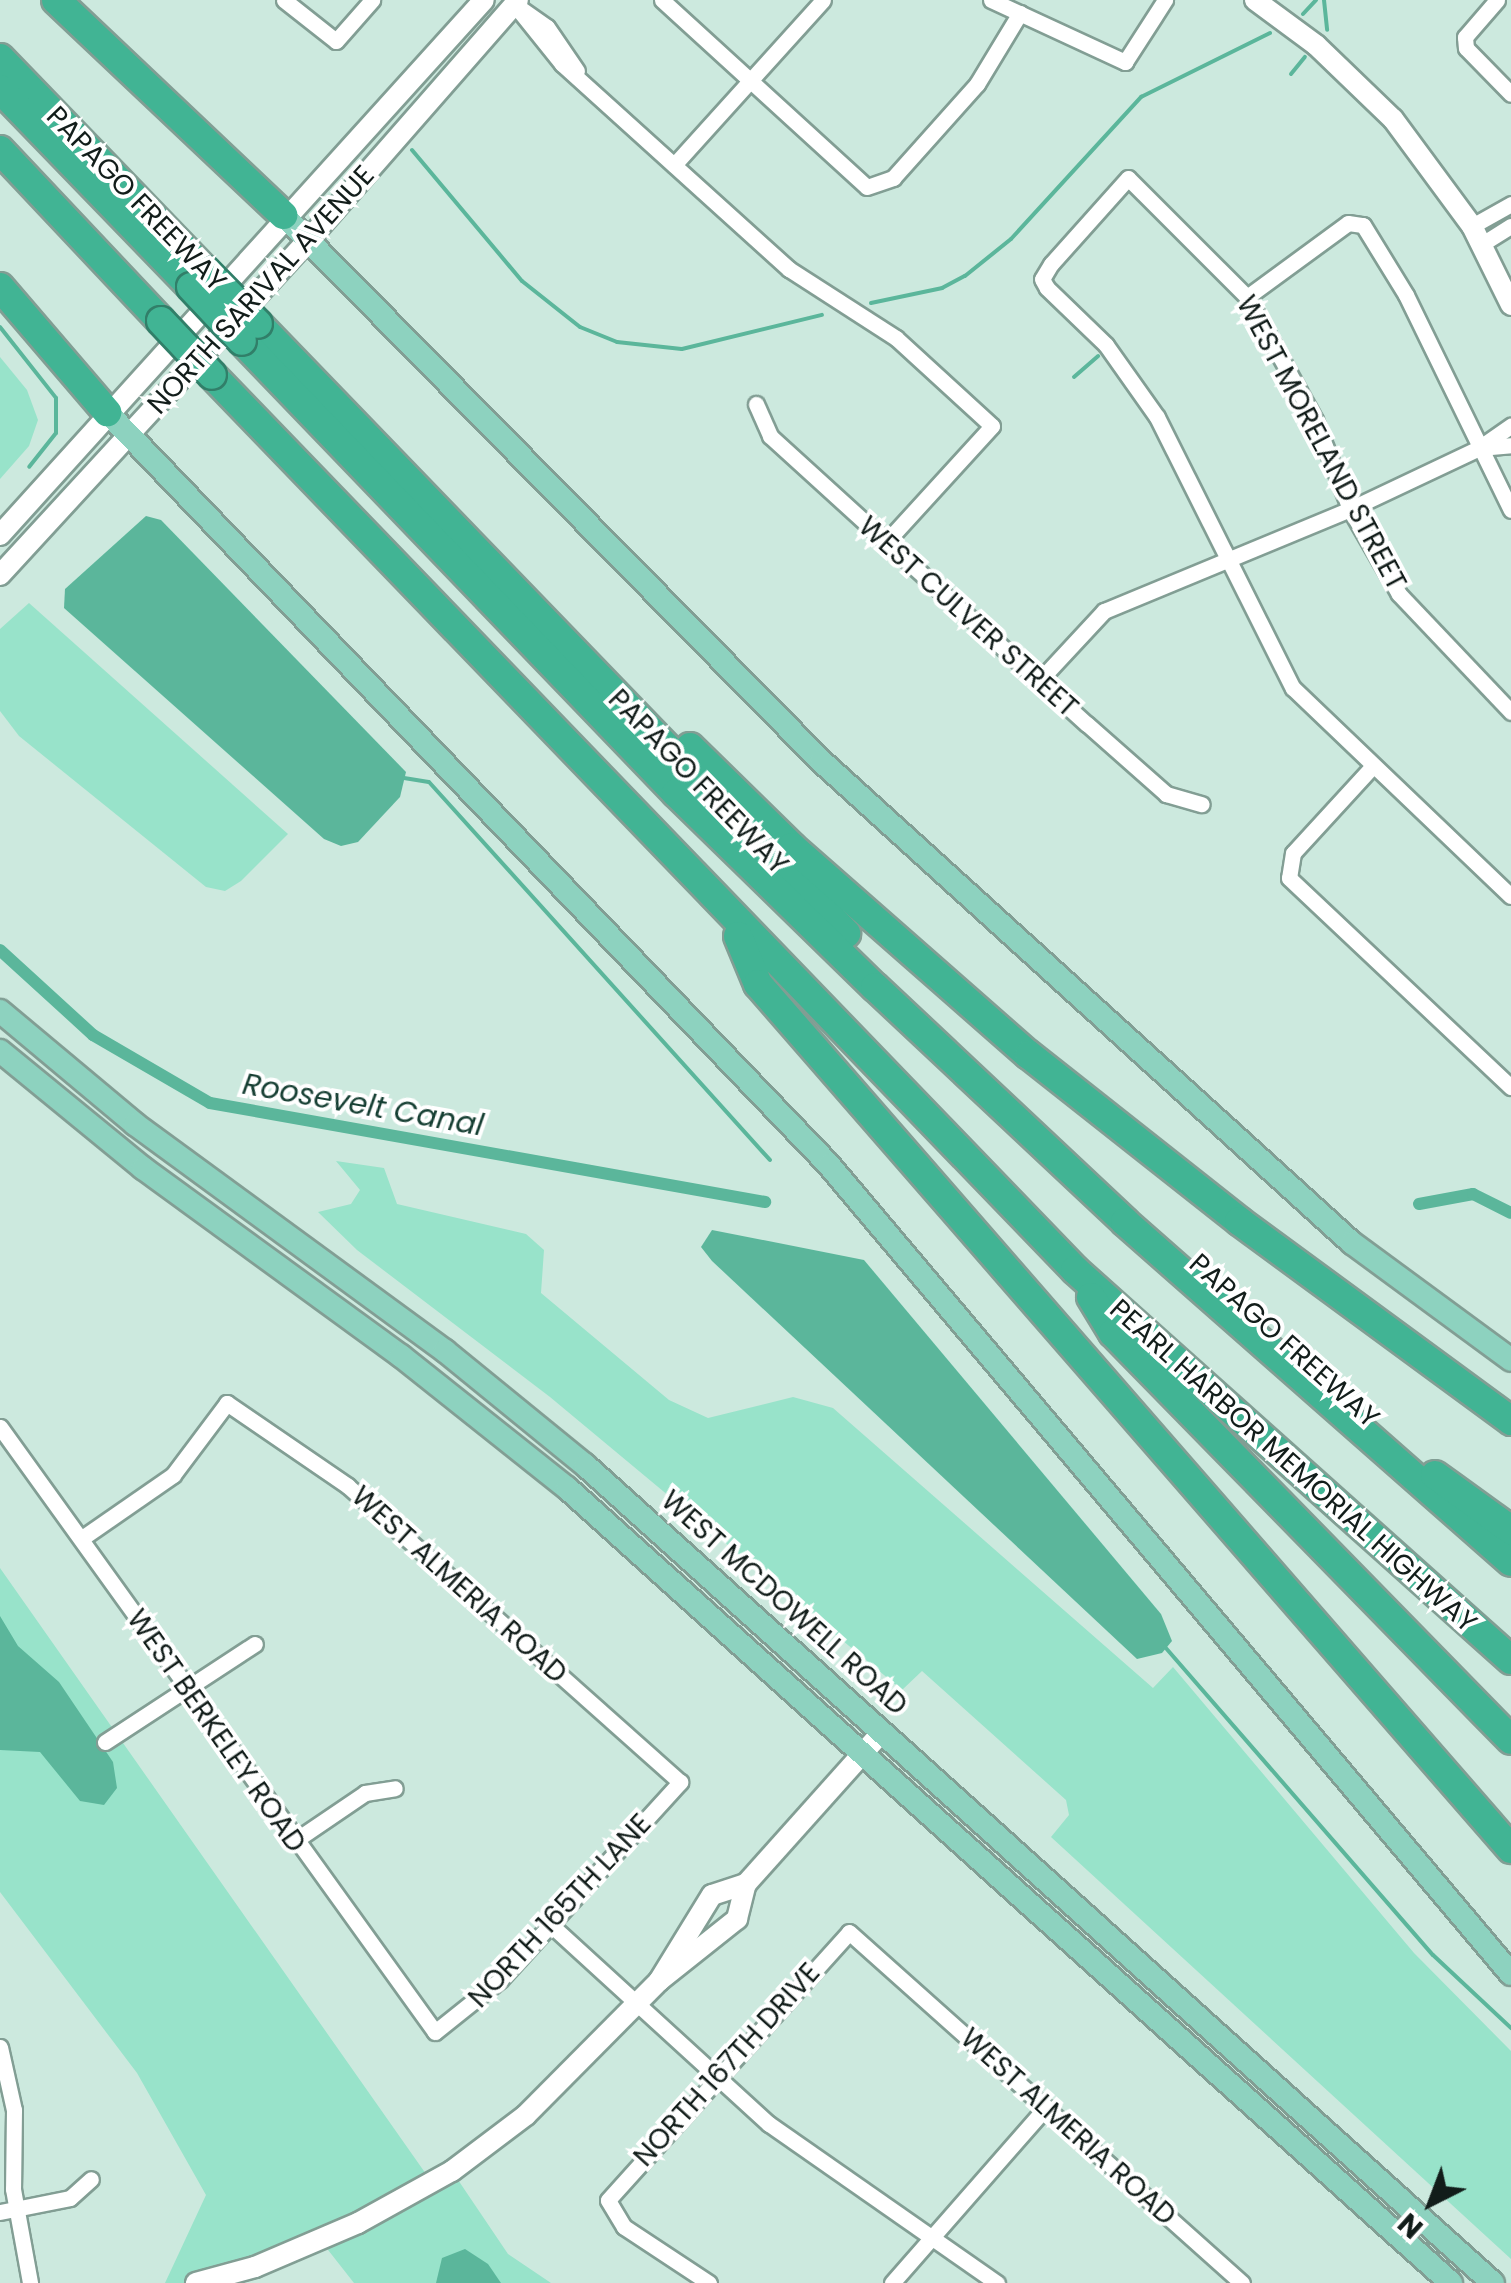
<!DOCTYPE html>
<html>
<head>
<meta charset="utf-8">
<style>
  body { margin:0 }
  #map { position:relative; width:1511px; height:2283px; overflow:hidden; background:#cce9de; font-family:Poppins,sans-serif }
  div>[style] { position:absolute }
  .green>* { inset:0; background:#98e3ca }
  .water>* { inset:0; background:#5bb69b }
  .stream>* { height:4px; margin:-2px; padding:0 2px; transform-origin:2px; border-radius:2px; background:#5bb69b }
  .canal>* { height:12px; margin:-6px; padding:0 6px; transform-origin:6px; border-radius:6px; background:#5bb69b }
  .roads { filter:drop-shadow(2px 0 #829e94) drop-shadow(-2px 0 #829e94) drop-shadow(0 2px #829e94) drop-shadow(0 -2px #829e94) }
  .street>* { height:15px; margin:-7.5px; padding:0 7.5px; transform-origin:7.5px; border-radius:7.5px; background:#fff }
  .secondary>* { height:20px; margin:-10px; padding:0 10px; transform-origin:10px; border-radius:10px; background:#fff }
  .primary>* { height:22px; margin:-11px; padding:0 11px; transform-origin:11px; border-radius:11px; background:#8dd2bf }
  .highway>* { height:28px; margin:-14px; padding:0 14px; transform-origin:14px; border-radius:14px; background:#41b494 }
  .bridges { filter:drop-shadow(2px 0 #317f69) drop-shadow(-2px 0 #317f69) drop-shadow(0 2px #317f69) drop-shadow(0 -2px #317f69) }
  .highway-bridge>* { height:28px; margin:-14px; padding:0 14px; transform-origin:14px; border-radius:14px; background:#41b494 }
  span { translate:-50% -50%; white-space:nowrap; text-align:center; line-height:1.15; -webkit-text-stroke:8px #fff; paint-order:stroke }
  .street-label { font-size:28px; color:#121d1a }
  .water-label { font-size:30px; color:#163f33; font-style:italic }
  .north { position:absolute; left:1381px; top:2153px; width:100px; height:100px; -webkit-text-stroke:8px #fff; paint-order:stroke; rotate:222deg; font-size:28px; font-weight:700; line-height:40px; text-align:center; color:#121d1a }
  .north::after { content:''; display:block; margin:auto; width:35px; height:45px; background:#121d1a; clip-path:polygon(50% 0,100% 100%,50% 72%,0 100%) }
</style>
</head>
<body>
<div id="map">
  <div class="green">
    <i style="clip-path:polygon(0 357px,27px 390px,38px 420px,29px 446px,0 479px)"></i>
    <i style="clip-path:polygon(29px 603px,288px 834px,241px 881px,225px 891px,206px 887px,19px 736px,0 711px,0 629px)"></i>
    <i style="clip-path:polygon(336px 1161px,384px 1168px,397px 1204px,526px 1234px,544px 1250px,541px 1293px,669px 1400px,708px 1418px,793px 1397px,833px 1408px,1153px 1688px,1173px 1667px,1414px 1953px,1511px 2051px,1511px 2259px,1051px 1837px,1069px 1815px,1066px 1800px,922px 1671px,902px 1690px,550px 1397px,357px 1250px,318px 1212px,351px 1204px,360px 1190px)"></i>
    <i style="clip-path:polygon(0 1568px,426px 2174px,434px 2182px,452px 2171px,508px 2254px,551px 2283px,354px 2283px,321px 2241px,196px 2283px,165px 2283px,206px 2195px,137px 2073px,0 1892px)"></i>
  </div>
  <div class="water">
    <i style="clip-path:polygon(146px 516px,161px 520px,406px 772px,400px 797px,358px 842px,341px 846px,324px 839px,64px 608px,65px 589px)"></i>
    <i style="clip-path:polygon(712px 1230px,864px 1260px,1161px 1614px,1172px 1641px,1162px 1653px,1137px 1659px,712px 1261px,701px 1247px)"></i>
    <i style="clip-path:polygon(0 1616px,18px 1646px,59px 1682px,113px 1762px,117px 1788px,104px 1805px,80px 1801px,40px 1752px,0 1750px)"></i>
    <i style="clip-path:polygon(465px 2249px,488px 2264px,501px 2283px,436px 2283px,442px 2258px)"></i>
  </div>
  <div class="stream">
    <i style="left:1324px;top:0;width:30px;rotate:84deg"></i>
    <i style="left:1303px;top:14px;width:19px;rotate:-47deg"></i>
    <i style="left:1291px;top:74px;width:22px;rotate:-51deg"></i>
    <i style="left:412px;top:150px;width:171px;rotate:50deg"></i>
    <i style="left:522px;top:281px;width:74px;rotate:38.4deg"></i>
    <i style="left:580px;top:327px;width:40px;rotate:22deg"></i>
    <i style="left:617px;top:342px;width:65px;rotate:6.1deg"></i>
    <i style="left:682px;top:349px;width:144px;rotate:-13.7deg"></i>
    <i style="left:871px;top:303px;width:73px;rotate:-11.9deg"></i>
    <i style="left:942px;top:288px;width:26px;rotate:-28deg"></i>
    <i style="left:965px;top:276px;width:59px;rotate:-38.8deg"></i>
    <i style="left:1011px;top:239px;width:193px;rotate:-47.5deg"></i>
    <i style="left:1141px;top:97px;width:144px;rotate:-26.4deg"></i>
    <i style="left:0;top:327px;width:90px;rotate:51.7deg"></i>
    <i style="left:56px;top:398px;width:35px;rotate:90deg"></i>
    <i style="left:56px;top:433px;width:43px;rotate:128.5deg"></i>
    <i style="left:1074px;top:377px;width:32px;rotate:-41deg"></i>
    <i style="left:404px;top:778px;width:25px;rotate:9deg"></i>
    <i style="left:429px;top:782px;width:509px;rotate:47.95deg"></i>
    <i style="left:1165px;top:1647px;width:408px;rotate:49deg"></i>
    <i style="left:1433px;top:1955px;width:107px;rotate:43.1deg"></i>
  </div>
  <div class="canal">
    <i style="left:0;top:950px;width:126px;rotate:42.4deg"></i>
    <i style="left:93px;top:1035px;width:135px;rotate:30.2deg"></i>
    <i style="left:210px;top:1103px;width:564px;rotate:10.11deg"></i>
    <i style="left:1419px;top:1204px;width:55px;rotate:-10.5deg"></i>
    <i style="left:1473px;top:1194px;width:42px;rotate:26.6deg"></i>
  </div>
  <div class="roads">
    <div class="street">
      <i style="left:284px;top:0;width:66px;rotate:38.3deg"></i>
      <i style="left:336px;top:41px;width:55px;rotate:-48.7deg"></i>
      <i style="left:662px;top:0;width:277px;rotate:42.4deg"></i>
      <i style="left:867px;top:187px;width:28px;rotate:-19deg"></i>
      <i style="left:893px;top:178px;width:126px;rotate:-48.2deg"></i>
      <i style="left:977px;top:84px;width:83px;rotate:-58.8deg"></i>
      <i style="left:991px;top:0;width:148px;rotate:24.8deg"></i>
      <i style="left:1125px;top:62px;width:74px;rotate:-57.2deg"></i>
      <i style="left:1497px;top:0;width:49px;rotate:130.9deg"></i>
      <i style="left:1465px;top:37px;width:11px;rotate:85deg"></i>
      <i style="left:1466px;top:48px;width:64px;rotate:45.6deg"></i>
      <i style="left:514px;top:4px;width:77px;rotate:51.3deg"></i>
      <i style="left:562px;top:64px;width:306px;rotate:42.1deg"></i>
      <i style="left:789px;top:269px;width:127px;rotate:32.8deg"></i>
      <i style="left:896px;top:338px;width:130px;rotate:42.5deg"></i>
      <i style="left:992px;top:426px;width:157px;rotate:132.4deg"></i>
      <i style="left:514px;top:4px;width:40px;rotate:34.9deg"></i>
      <i style="left:547px;top:27px;width:53px;rotate:55.7deg"></i>
      <i style="left:674px;top:165px;width:222px;rotate:-47.9deg"></i>
      <i style="left:1472px;top:226px;width:45px;rotate:-29.4deg"></i>
      <i style="left:1482px;top:244px;width:34px;rotate:-32deg"></i>
      <i style="left:1247px;top:297px;width:125px;rotate:-36.2deg"></i>
      <i style="left:1348px;top:223px;width:15px;rotate:8deg"></i>
      <i style="left:1363px;top:225px;width:82px;rotate:58.4deg"></i>
      <i style="left:1406px;top:295px;width:239px;rotate:64deg"></i>
      <i style="left:756px;top:404px;width:35px;rotate:66deg"></i>
      <i style="left:770px;top:436px;width:428px;rotate:42.3deg"></i>
      <i style="left:1087px;top:724px;width:106px;rotate:41.5deg"></i>
      <i style="left:1166px;top:794px;width:37px;rotate:16deg"></i>
      <i style="left:1479px;top:448px;width:32px;rotate:-5deg"></i>
      <i style="left:1039px;top:681px;width:96px;rotate:-47.1deg"></i>
      <i style="left:1104px;top:611px;width:266px;rotate:-22.5deg"></i>
      <i style="left:1350px;top:509px;width:143px;rotate:-25.3deg"></i>
      <i style="left:1479px;top:448px;width:39px;rotate:-35deg"></i>
      <i style="left:1511px;top:712px;width:163px;rotate:-133.5deg"></i>
      <i style="left:1399px;top:594px;width:98px;rotate:-120deg"></i>
      <i style="left:1350px;top:509px;width:96px;rotate:-111.5deg"></i>
      <i style="left:1315px;top:420px;width:141px;rotate:-118.9deg"></i>
      <i style="left:1247px;top:297px;width:168px;rotate:-135deg"></i>
      <i style="left:1128px;top:178px;width:115px;rotate:131.8deg"></i>
      <i style="left:1051px;top:264px;width:17px;rotate:121deg"></i>
      <i style="left:1042px;top:279px;width:10px;rotate:61deg"></i>
      <i style="left:1047px;top:288px;width:82px;rotate:44deg"></i>
      <i style="left:1106px;top:345px;width:88px;rotate:54.7deg"></i>
      <i style="left:1157px;top:417px;width:303px;rotate:63.4deg"></i>
      <i style="left:1293px;top:688px;width:301px;rotate:43.7deg"></i>
      <i style="left:1371px;top:768px;width:115px;rotate:132.5deg"></i>
      <i style="left:1293px;top:853px;width:25px;rotate:99deg"></i>
      <i style="left:1289px;top:878px;width:305px;rotate:43.3deg"></i>
      <i style="left:0;top:1427px;width:745px;rotate:54.28deg"></i>
      <i style="left:435px;top:2032px;width:83px;rotate:-38.7deg"></i>
      <i style="left:500px;top:1980px;width:268px;rotate:-47.7deg"></i>
      <i style="left:680px;top:1782px;width:445px;rotate:-138.3deg"></i>
      <i style="left:348px;top:1486px;width:147px;rotate:-145.6deg"></i>
      <i style="left:227px;top:1403px;width:90px;rotate:126.9deg"></i>
      <i style="left:173px;top:1475px;width:111px;rotate:145.3deg"></i>
      <i style="left:105px;top:1742px;width:179px;rotate:-33.2deg"></i>
      <i style="left:293px;top:1842px;width:87px;rotate:-34.2deg"></i>
      <i style="left:365px;top:1793px;width:30px;rotate:-9deg"></i>
      <i style="left:551px;top:1925px;width:295px;rotate:42.4deg"></i>
      <i style="left:769px;top:2124px;width:278px;rotate:34.9deg"></i>
      <i style="left:0;top:2047px;width:65px;rotate:77.5deg"></i>
      <i style="left:14px;top:2110px;width:79px;rotate:90.7deg"></i>
      <i style="left:13px;top:2189px;width:96px;rotate:79.7deg"></i>
      <i style="left:0;top:2212px;width:71px;rotate:-11.3deg"></i>
      <i style="left:70px;top:2198px;width:28px;rotate:-42deg"></i>
      <i style="left:709px;top:2283px;width:102px;rotate:-146.6deg"></i>
      <i style="left:624px;top:2227px;width:31px;rotate:-121deg"></i>
      <i style="left:608px;top:2200px;width:360px;rotate:-48deg"></i>
      <i style="left:849px;top:1932px;width:527px;rotate:41.77deg"></i>
      <i style="left:892px;top:2283px;width:234px;rotate:-48.8deg"></i>
    </div>
    <div class="secondary">
      <i style="left:1255px;top:0;width:76px;rotate:36.4deg"></i>
      <i style="left:1316px;top:45px;width:107px;rotate:43.9deg"></i>
      <i style="left:1393px;top:119px;width:133px;rotate:53.6deg"></i>
      <i style="left:1472px;top:226px;width:88px;rotate:63.7deg"></i>
      <i style="left:0;top:535px;width:721px;rotate:-47.87deg"></i>
      <i style="left:0;top:575px;width:456px;rotate:-47.4deg"></i>
      <i style="left:309px;top:239px;width:317px;rotate:-48.8deg"></i>
      <i style="left:659px;top:1981px;width:100px;rotate:-38.5deg"></i>
      <i style="left:737px;top:1919px;width:36px;rotate:-76deg"></i>
      <i style="left:196px;top:2283px;width:61px;rotate:-15.2deg"></i>
      <i style="left:255px;top:2267px;width:112px;rotate:-23.1deg"></i>
      <i style="left:358px;top:2223px;width:107px;rotate:-29deg"></i>
      <i style="left:452px;top:2171px;width:93px;rotate:-37.1deg"></i>
      <i style="left:526px;top:2115px;width:189px;rotate:-45.2deg"></i>
      <i style="left:659px;top:1981px;width:101px;rotate:-58.4deg"></i>
      <i style="left:712px;top:1895px;width:36px;rotate:-18deg"></i>
      <i style="left:746px;top:1884px;width:204px;rotate:-48.2deg"></i>
    </div>
    <div class="primary">
      <i style="left:283px;top:215px;width:767px;rotate:45.42deg"></i>
      <i style="left:821px;top:761px;width:717px;rotate:42.23deg"></i>
      <i style="left:1352px;top:1243px;width:197px;rotate:36.3deg"></i>
      <i style="left:107px;top:412px;width:1043px;rotate:46.2deg"></i>
      <i style="left:829px;top:1165px;width:1058px;rotate:49.87deg"></i>
      <i style="left:0;top:1011px;width:176px;rotate:39.9deg"></i>
      <i style="left:135px;top:1124px;width:384px;rotate:36.2deg"></i>
      <i style="left:445px;top:1351px;width:181px;rotate:39.2deg"></i>
      <i style="left:585px;top:1465px;width:1222px;rotate:42.02deg"></i>
      <i style="left:0;top:1051px;width:185px;rotate:39.3deg"></i>
      <i style="left:143px;top:1168px;width:319px;rotate:36.1deg"></i>
      <i style="left:401px;top:1356px;width:212px;rotate:38.5deg"></i>
      <i style="left:567px;top:1488px;width:1189px;rotate:41.97deg"></i>
    </div>
    <div class="highway">
      <i style="left:56px;top:0;width:313px;rotate:43.4deg"></i>
      <i style="left:0;top:58px;width:296px;rotate:46deg"></i>
      <i style="left:0;top:89px;width:275px;rotate:46deg"></i>
      <i style="left:0;top:150px;width:235px;rotate:46.7deg"></i>
      <i style="left:0;top:287px;width:165px;rotate:49.4deg"></i>
      <i style="left:258px;top:324px;width:847px;rotate:46.01deg"></i>
      <i style="left:242px;top:341px;width:627px;rotate:46.16deg"></i>
      <i style="left:676px;top:793px;width:278px;rotate:44.3deg"></i>
      <i style="left:875px;top:987px;width:343px;rotate:43.2deg"></i>
      <i style="left:1125px;top:1222px;width:514px;rotate:41.37deg"></i>
      <i style="left:212px;top:375px;width:1243px;rotate:46.04deg"></i>
      <i style="left:1075px;top:1270px;width:585px;rotate:41.81deg"></i>
      <i style="left:690px;top:747px;width:143px;rotate:44.4deg"></i>
      <i style="left:792px;top:847px;width:315px;rotate:41.3deg"></i>
      <i style="left:1029px;top:1055px;width:268px;rotate:38.3deg"></i>
      <i style="left:1239px;top:1221px;width:338px;rotate:36.3deg"></i>
      <i style="left:738px;top:936px;width:52px;rotate:67.4deg"></i>
      <i style="left:758px;top:984px;width:1147px;rotate:48.96deg"></i>
      <i style="left:1091px;top:1297px;width:42px;rotate:58.6deg"></i>
      <i style="left:1113px;top:1333px;width:569px;rotate:45.64deg"></i>
      <i style="left:1435px;top:1475px;width:94px;rotate:35.9deg"></i>
    </div>
  </div>
  <div class="bridges">
    <div class="highway-bridge">
      <i style="left:206px;top:271px;width:74px;rotate:45.5deg"></i>
      <i style="left:191px;top:287px;width:74px;rotate:46.6deg"></i>
      <i style="left:161px;top:321px;width:74px;rotate:46.6deg"></i>
    </div>
  </div>
  <div class="street-label">
    <span style="left:136px;top:199px;rotate:46deg">PAPAGO FREEWAY</span>
    <span style="left:261px;top:290px;rotate:-48deg">NORTH SARIVAL AVENUE</span>
    <span style="left:1321px;top:443px;rotate:62deg">WEST MORELAND STREET</span>
    <span style="left:968px;top:617px;rotate:42deg">WEST CULVER STREET</span>
    <span style="left:698px;top:782px;rotate:46deg">PAPAGO FREEWAY</span>
    <span style="left:1284px;top:1341px;rotate:42deg">PAPAGO FREEWAY</span>
    <span style="left:1293px;top:1466px;rotate:42deg">PEARL HARBOR MEMORIAL HIGHWAY</span>
    <span style="left:459px;top:1585px;rotate:42deg">WEST ALMERIA ROAD</span>
    <span style="left:784px;top:1603px;rotate:42deg">WEST MCDOWELL ROAD</span>
    <span style="left:216px;top:1731px;rotate:55deg">WEST BERKELEY ROAD</span>
    <span style="left:560px;top:1911px;rotate:-47deg">NORTH 165TH LANE</span>
    <span style="left:727px;top:2065px;rotate:-48deg">NORTH 167TH DRIVE</span>
    <span style="left:1068px;top:2127px;rotate:42deg">WEST ALMERIA ROAD</span>
  </div>
  <div class="water-label">
    <span style="left:363px;top:1105px;rotate:10deg">Roosevelt Canal</span>
  </div>
  <div class="north">N</div>
</div>
</body>
</html>
